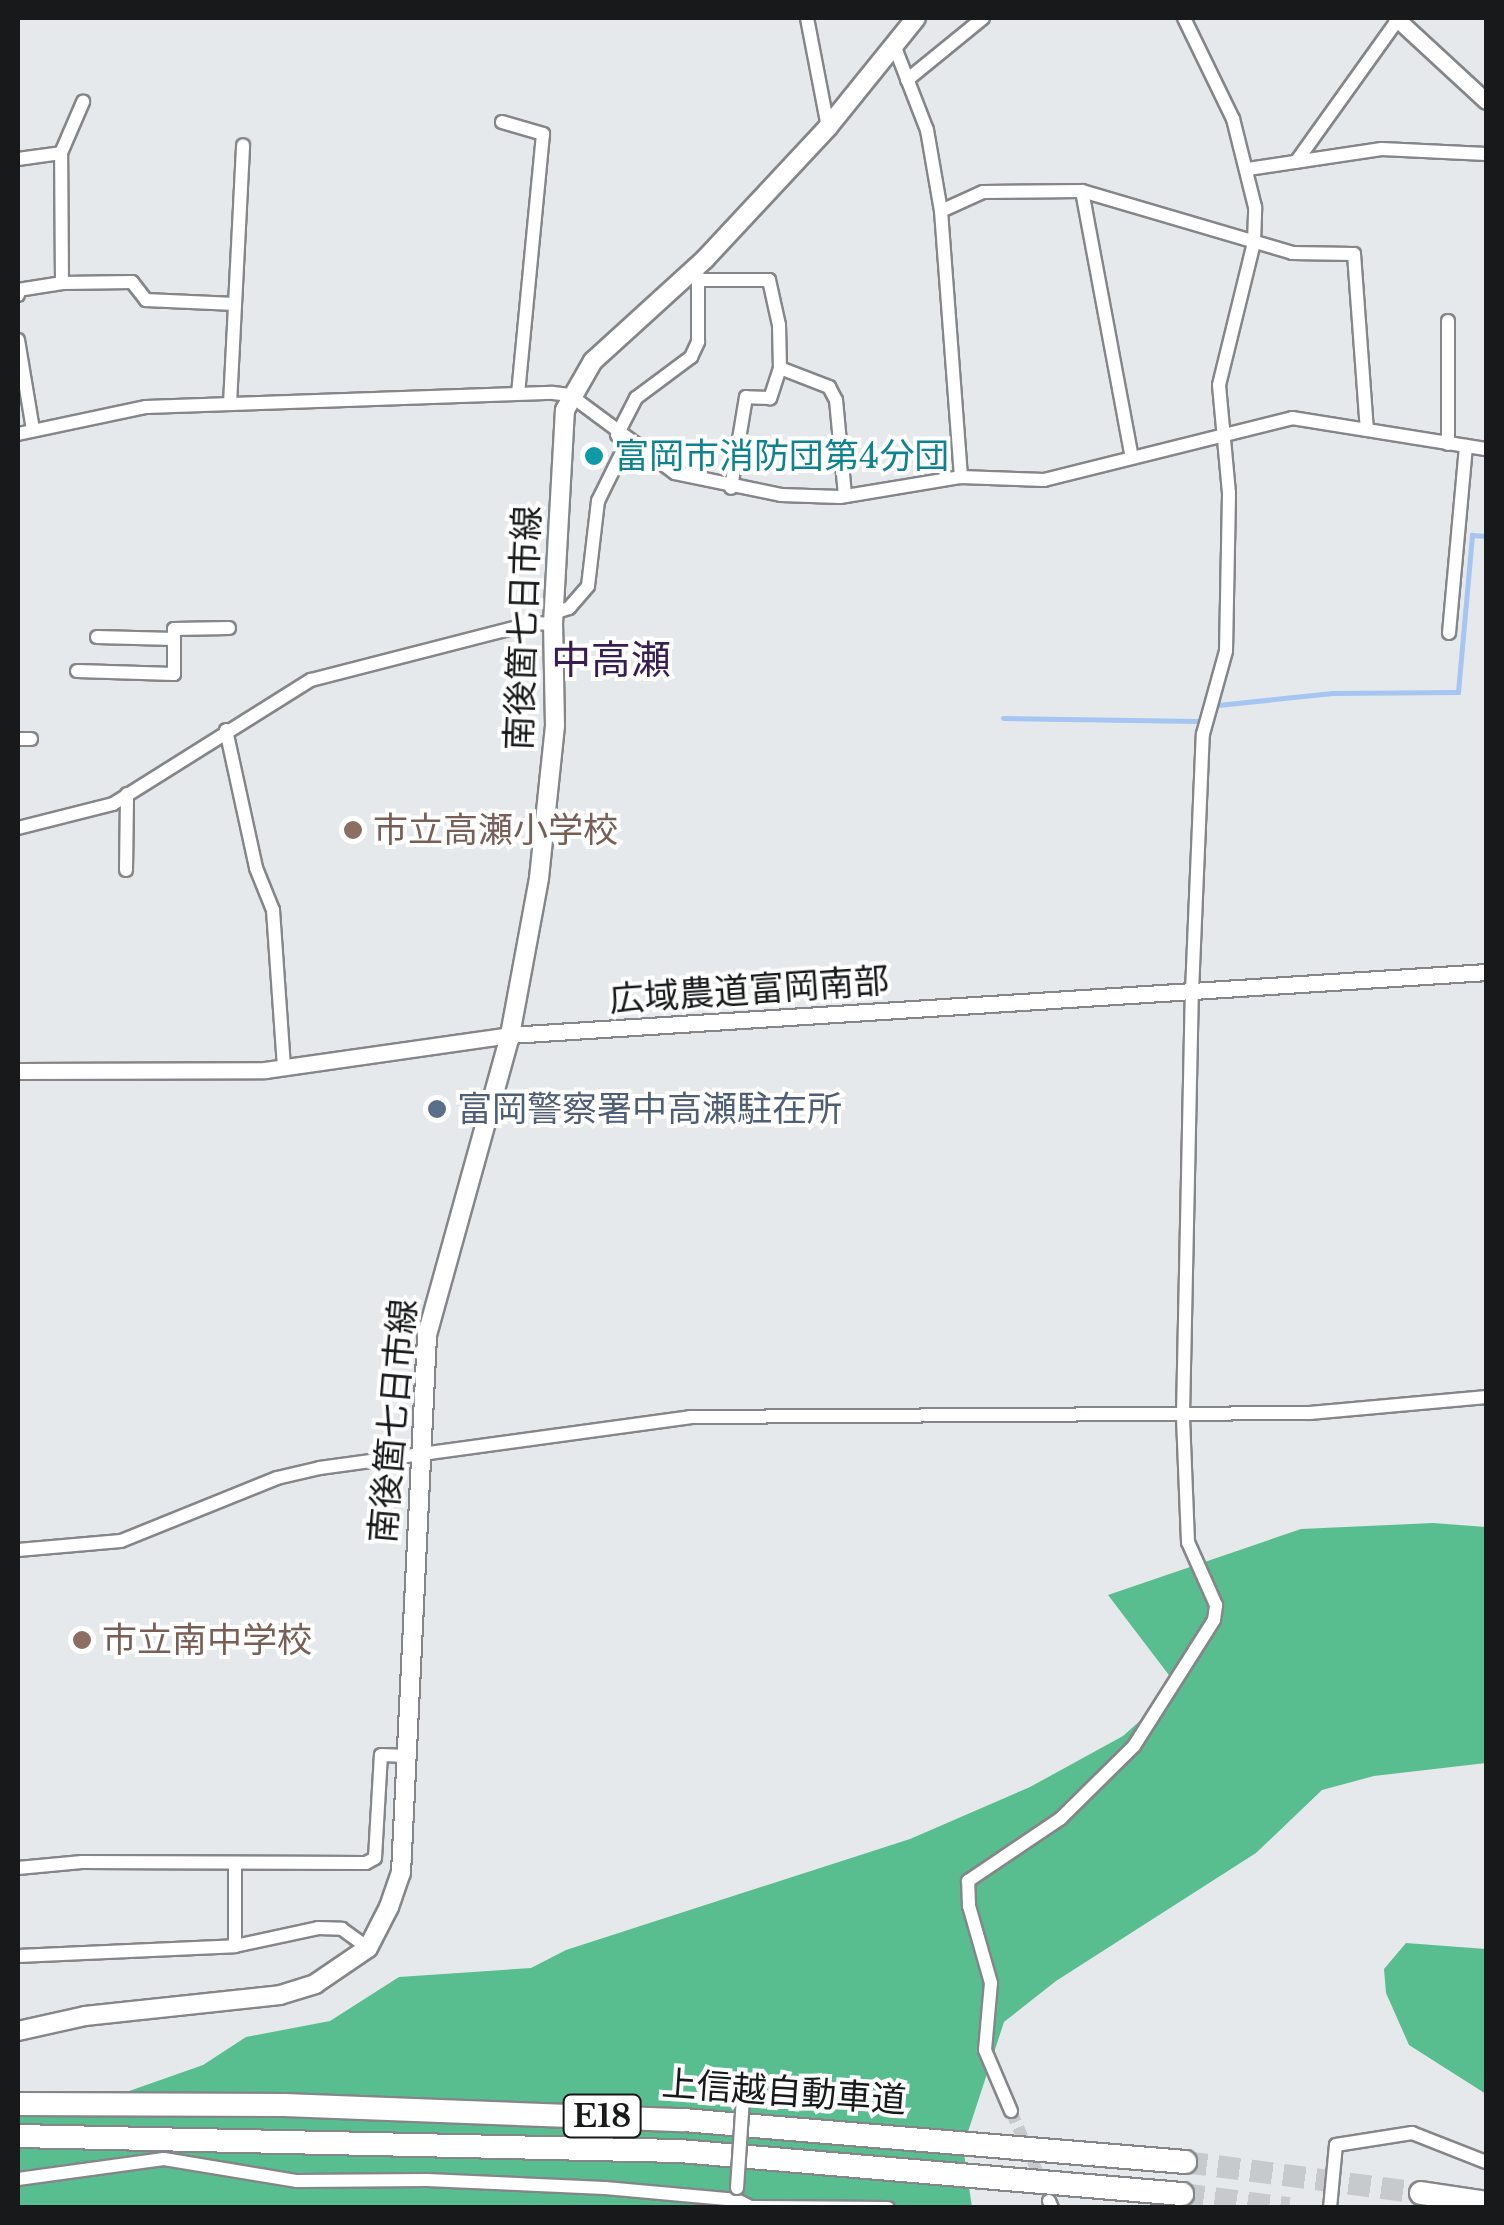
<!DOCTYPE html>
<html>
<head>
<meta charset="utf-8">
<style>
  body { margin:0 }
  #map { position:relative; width:1504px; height:2225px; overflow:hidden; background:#e6e9ec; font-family:"Libre Baskerville","Noto Sans JP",serif }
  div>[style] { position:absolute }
  .forest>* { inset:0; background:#59be8f }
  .stream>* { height:5px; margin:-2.5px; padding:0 2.5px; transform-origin:2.5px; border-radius:2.5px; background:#a6c5f1 }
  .minor-tunnel>* { height:12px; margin-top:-6px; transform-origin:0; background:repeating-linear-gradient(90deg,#c7cacc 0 12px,transparent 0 18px) }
  .motorway-tunnel>* { height:22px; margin-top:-11px; transform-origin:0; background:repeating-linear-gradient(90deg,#c7cacc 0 22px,transparent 0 33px) }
  .roads { filter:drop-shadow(2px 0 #848689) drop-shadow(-2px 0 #848689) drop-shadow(0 2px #848689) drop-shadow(0 -2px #848689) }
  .minor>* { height:12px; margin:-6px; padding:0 6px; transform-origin:6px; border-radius:6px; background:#fff }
  .tertiary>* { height:15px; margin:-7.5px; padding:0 7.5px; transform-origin:7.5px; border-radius:7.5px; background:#fff }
  .secondary>* { height:18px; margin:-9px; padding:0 9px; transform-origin:9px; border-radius:9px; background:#fff }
  .motorway>* { height:22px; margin:-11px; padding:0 11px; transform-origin:11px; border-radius:11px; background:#fff }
  .bridges { filter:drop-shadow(2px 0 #848689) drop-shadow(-2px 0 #848689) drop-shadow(0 2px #848689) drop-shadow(0 -2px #848689) }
  .minor-bridge>* { height:12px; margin:-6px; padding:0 6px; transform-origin:6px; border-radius:6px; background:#fff }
  .dots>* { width:28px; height:28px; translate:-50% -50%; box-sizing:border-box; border:5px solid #fff; border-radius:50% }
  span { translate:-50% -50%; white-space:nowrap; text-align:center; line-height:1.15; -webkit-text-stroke:8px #fff; paint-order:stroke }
  .shield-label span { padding:2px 8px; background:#fff; border:2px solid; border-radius:8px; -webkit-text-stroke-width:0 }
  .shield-label { font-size:32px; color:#18191a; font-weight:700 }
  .culture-label { font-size:35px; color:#0d838f }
  .left { translate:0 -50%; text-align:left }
  .street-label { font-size:35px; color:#18191a }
  .education-label { font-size:35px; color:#785e54 }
  .service-label { font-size:35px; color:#4e5e75 }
  .quarter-label { font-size:40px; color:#381c54 }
  .frame { position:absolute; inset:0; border:20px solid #18191a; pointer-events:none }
</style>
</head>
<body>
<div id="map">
  <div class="forest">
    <i style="clip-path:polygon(1433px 1523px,1486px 1527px,1486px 1763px,1374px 1776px,1322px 1790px,1256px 1853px,1056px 1981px,1004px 2022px,963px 2147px,972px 2207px,18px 2207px,18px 2116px,64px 2114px,203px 2065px,246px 2037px,330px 2021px,399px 1977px,531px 1968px,566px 1950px,910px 1839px,1030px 1787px,1123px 1736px,1178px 1687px,1108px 1595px,1301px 1529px)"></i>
    <i style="clip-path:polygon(1406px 1943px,1486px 1949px,1486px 2094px,1409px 2045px,1386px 1993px,1384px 1969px)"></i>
  </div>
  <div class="stream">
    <i style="left:1218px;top:705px;width:115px;rotate:-6deg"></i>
    <i style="left:1332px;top:693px;width:126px;rotate:-0.5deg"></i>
    <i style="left:1458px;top:692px;width:158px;rotate:-84.9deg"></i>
    <i style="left:1472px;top:535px;width:14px;rotate:4deg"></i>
    <i style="left:1003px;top:718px;width:195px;rotate:0.9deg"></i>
  </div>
  <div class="minor-tunnel">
    <i style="left:1011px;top:2111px;width:81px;rotate:66.6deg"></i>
  </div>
  <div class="motorway-tunnel">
    <i style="left:1185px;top:2162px;width:238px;rotate:7.5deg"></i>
    <i style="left:1182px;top:2194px;width:108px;rotate:7.5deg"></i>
  </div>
  <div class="roads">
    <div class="minor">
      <i style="left:807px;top:18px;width:111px;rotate:79.1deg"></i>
      <i style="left:894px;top:45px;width:91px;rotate:68.8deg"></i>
      <i style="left:927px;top:130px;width:82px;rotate:80.2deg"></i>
      <i style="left:941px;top:211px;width:267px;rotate:85.7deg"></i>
      <i style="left:907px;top:80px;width:98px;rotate:-39.2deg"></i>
      <i style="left:502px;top:122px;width:43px;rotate:16.3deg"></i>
      <i style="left:543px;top:134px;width:260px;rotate:95.5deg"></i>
      <i style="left:18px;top:159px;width:43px;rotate:-7.9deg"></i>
      <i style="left:1296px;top:162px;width:177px;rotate:-54.4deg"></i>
      <i style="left:1248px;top:169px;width:135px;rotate:-8.5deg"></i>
      <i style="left:1382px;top:149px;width:104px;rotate:2.8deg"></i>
      <i style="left:1082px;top:191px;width:271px;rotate:79.4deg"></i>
      <i style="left:941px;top:211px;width:46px;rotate:-24.3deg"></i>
      <i style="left:983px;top:192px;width:99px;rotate:-0.6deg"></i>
      <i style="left:1082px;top:191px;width:219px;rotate:16.4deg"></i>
      <i style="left:1292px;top:253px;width:62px;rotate:0.9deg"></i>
      <i style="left:1354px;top:254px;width:175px;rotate:85.8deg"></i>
      <i style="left:698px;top:280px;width:71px"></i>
      <i style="left:769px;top:280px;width:46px;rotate:77.5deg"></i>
      <i style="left:779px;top:325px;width:43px;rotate:88.7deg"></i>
      <i style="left:780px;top:368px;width:32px;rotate:108deg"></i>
      <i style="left:770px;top:398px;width:24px;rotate:-178deg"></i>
      <i style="left:746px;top:397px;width:92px;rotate:99.4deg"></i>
      <i style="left:62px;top:283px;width:130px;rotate:-90.4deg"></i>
      <i style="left:61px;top:153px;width:56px;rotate:-66.7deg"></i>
      <i style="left:18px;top:295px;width:5px;rotate:-90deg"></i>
      <i style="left:18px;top:290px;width:45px;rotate:-9deg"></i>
      <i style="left:62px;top:283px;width:70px;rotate:-0.8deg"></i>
      <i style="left:132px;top:282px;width:23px;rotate:52deg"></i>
      <i style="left:146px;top:300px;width:89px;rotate:2.6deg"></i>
      <i style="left:18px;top:340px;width:91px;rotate:80.5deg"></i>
      <i style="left:780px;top:368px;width:53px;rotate:21.2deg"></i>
      <i style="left:829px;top:387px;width:15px;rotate:62deg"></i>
      <i style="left:836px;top:400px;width:96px;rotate:84.6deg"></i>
      <i style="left:230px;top:404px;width:259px;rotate:-87.1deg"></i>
      <i style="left:18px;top:434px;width:131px;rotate:-11.9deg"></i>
      <i style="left:146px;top:407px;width:407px;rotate:-2deg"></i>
      <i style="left:553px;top:393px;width:17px;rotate:7deg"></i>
      <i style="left:570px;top:395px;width:131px;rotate:36.6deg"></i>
      <i style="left:675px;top:473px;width:108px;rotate:11.7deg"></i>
      <i style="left:781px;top:495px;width:59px;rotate:1.9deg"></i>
      <i style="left:840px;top:497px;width:123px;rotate:-9.4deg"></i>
      <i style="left:961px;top:477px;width:83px;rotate:2.1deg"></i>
      <i style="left:1044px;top:480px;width:256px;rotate:-14deg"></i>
      <i style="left:1292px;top:418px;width:196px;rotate:9.1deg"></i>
      <i style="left:617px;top:435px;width:42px;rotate:-62.8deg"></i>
      <i style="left:636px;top:398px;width:69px;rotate:-36.7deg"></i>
      <i style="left:691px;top:357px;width:17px;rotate:-65deg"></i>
      <i style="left:698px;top:342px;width:66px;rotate:-90deg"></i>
      <i style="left:1448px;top:444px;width:123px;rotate:-90deg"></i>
      <i style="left:553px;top:613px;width:17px;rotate:-17deg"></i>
      <i style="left:569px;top:608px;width:29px;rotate:-49deg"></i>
      <i style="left:588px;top:586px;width:86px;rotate:-83.3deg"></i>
      <i style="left:598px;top:501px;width:66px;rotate:-63.8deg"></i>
      <i style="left:1449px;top:633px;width:188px;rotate:-84.8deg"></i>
      <i style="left:97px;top:637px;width:77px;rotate:1.5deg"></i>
      <i style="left:77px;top:671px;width:97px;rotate:1.8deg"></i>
      <i style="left:174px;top:674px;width:45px;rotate:-90deg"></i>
      <i style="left:174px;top:629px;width:55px;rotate:-1deg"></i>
      <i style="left:226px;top:730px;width:141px;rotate:77.7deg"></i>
      <i style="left:256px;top:868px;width:45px;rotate:68deg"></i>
      <i style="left:273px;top:910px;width:159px;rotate:86deg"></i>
      <i style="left:18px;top:739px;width:13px"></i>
      <i style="left:18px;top:828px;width:98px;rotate:-14.2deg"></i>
      <i style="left:113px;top:804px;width:234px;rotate:-32.1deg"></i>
      <i style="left:311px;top:680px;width:229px;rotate:-14.4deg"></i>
      <i style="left:533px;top:623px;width:20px;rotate:3deg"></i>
      <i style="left:126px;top:870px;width:76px;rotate:-89.2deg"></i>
      <i style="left:18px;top:1550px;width:103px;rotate:-5deg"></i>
      <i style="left:121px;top:1541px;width:168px;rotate:-22deg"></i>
      <i style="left:277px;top:1478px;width:44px;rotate:-13.1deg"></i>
      <i style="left:320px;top:1468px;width:373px;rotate:-7.8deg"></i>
      <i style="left:690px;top:1417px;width:620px;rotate:-0.37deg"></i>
      <i style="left:1310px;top:1413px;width:177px;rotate:-5.2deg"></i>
      <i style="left:18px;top:1868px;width:64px;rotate:-5.4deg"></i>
      <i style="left:82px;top:1862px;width:284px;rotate:0.2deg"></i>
      <i style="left:366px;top:1863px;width:10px;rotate:-29deg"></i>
      <i style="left:375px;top:1858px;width:103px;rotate:-86.7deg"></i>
      <i style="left:381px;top:1755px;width:27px;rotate:2deg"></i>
      <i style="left:235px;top:1946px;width:83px;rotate:-90deg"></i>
      <i style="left:18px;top:1956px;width:217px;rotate:-2.6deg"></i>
      <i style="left:235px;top:1946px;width:85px;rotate:-12.2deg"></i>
      <i style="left:318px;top:1928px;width:24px;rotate:2deg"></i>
      <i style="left:342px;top:1929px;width:32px;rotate:36deg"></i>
      <i style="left:1011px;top:2111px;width:66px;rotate:-113.1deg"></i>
      <i style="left:985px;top:2050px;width:67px;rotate:-84.9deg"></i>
      <i style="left:991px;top:1983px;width:80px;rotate:-105.9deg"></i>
      <i style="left:969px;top:1906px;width:25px;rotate:-92deg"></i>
      <i style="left:968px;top:1881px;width:111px;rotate:-34deg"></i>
      <i style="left:1060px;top:1819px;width:104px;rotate:-44.6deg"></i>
      <i style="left:1134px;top:1746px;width:149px;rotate:-57.6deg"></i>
      <i style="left:1214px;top:1620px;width:15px;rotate:-82deg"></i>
      <i style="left:1216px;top:1605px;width:69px;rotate:-114deg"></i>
      <i style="left:1188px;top:1542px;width:127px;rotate:-92.3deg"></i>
      <i style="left:1183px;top:1415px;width:423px;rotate:-88.8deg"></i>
      <i style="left:1192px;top:992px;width:258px;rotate:-87.6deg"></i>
      <i style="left:1203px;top:734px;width:86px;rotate:-74.5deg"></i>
      <i style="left:1226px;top:651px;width:158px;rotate:-88.9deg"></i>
      <i style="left:1229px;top:493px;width:108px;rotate:-95.3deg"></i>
      <i style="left:1219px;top:385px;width:146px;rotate:-76.2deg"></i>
      <i style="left:1254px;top:243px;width:36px;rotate:-88deg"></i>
      <i style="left:1255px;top:207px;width:91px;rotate:-104deg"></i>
      <i style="left:1233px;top:119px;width:112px;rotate:-115.9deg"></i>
      <i style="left:18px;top:2179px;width:147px;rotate:-7.8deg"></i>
      <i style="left:164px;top:2159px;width:135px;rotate:9.4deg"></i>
      <i style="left:297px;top:2181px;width:130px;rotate:-0.4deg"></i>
      <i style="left:427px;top:2180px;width:178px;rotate:2.6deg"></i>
      <i style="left:605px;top:2188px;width:133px;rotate:5.2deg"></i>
      <i style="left:737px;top:2200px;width:16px;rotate:27deg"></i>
      <i style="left:751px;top:2207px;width:137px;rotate:0.4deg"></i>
      <i style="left:1049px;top:2201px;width:8px;rotate:67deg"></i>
      <i style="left:1330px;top:2208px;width:63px;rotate:-84.6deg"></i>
      <i style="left:1336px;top:2145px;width:77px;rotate:-9deg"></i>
      <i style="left:1412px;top:2133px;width:79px;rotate:21.4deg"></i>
    </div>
    <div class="tertiary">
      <i style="left:1396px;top:18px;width:122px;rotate:42.7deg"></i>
      <i style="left:18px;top:1071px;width:247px;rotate:-0.2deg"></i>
      <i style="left:265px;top:1070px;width:247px;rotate:-8.1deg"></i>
      <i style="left:510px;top:1035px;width:978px;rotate:-3.69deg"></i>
    </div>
    <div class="secondary">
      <i style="left:18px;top:2031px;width:69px;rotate:-12.6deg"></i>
      <i style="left:85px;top:2016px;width:196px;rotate:-6.1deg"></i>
      <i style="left:280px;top:1995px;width:37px;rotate:-17deg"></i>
      <i style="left:315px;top:1984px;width:64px;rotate:-34.2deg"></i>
      <i style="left:368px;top:1948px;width:46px;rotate:-62.9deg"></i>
      <i style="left:389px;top:1907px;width:36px;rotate:-71deg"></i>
      <i style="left:401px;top:1873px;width:539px;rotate:-87.23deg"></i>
      <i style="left:427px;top:1335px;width:311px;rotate:-74.5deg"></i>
      <i style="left:510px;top:1035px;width:160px;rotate:-79.5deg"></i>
      <i style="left:539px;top:878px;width:153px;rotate:-84deg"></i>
      <i style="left:555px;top:726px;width:102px;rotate:-91.1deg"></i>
      <i style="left:553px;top:624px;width:214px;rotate:-86.8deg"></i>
      <i style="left:565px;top:410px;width:56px;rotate:-60.3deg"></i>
      <i style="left:593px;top:361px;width:151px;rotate:-42.3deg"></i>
      <i style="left:705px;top:259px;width:180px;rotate:-47deg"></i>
      <i style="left:828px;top:127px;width:140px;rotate:-51.1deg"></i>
    </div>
    <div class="motorway">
      <i style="left:18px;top:2104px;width:266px;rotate:0.2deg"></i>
      <i style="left:284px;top:2105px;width:399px;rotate:2.2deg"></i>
      <i style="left:683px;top:2120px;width:504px;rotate:4.78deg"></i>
      <i style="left:18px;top:2136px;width:662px;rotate:1.3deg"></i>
      <i style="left:680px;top:2151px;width:504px;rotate:4.9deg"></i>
      <i style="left:1421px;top:2193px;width:66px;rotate:8.7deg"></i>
    </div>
  </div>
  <div class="bridges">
    <div class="minor-bridge">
      <i style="left:737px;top:2188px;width:91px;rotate:-86.2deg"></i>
    </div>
  </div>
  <div class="dots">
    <i style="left:594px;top:456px;background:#0f9aa8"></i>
    <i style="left:353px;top:830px;background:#8d6e63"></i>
    <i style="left:437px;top:1109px;background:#5c6f8a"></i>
    <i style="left:82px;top:1640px;background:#8d6e63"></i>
  </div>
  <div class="shield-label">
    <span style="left:602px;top:2116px">E18</span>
  </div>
  <div class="culture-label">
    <span class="left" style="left:614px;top:456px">富岡市消防団第4分団</span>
  </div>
  <div class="street-label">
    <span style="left:523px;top:628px;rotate:-88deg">南後箇七日市線</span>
    <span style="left:749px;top:990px;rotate:-4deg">広域農道富岡南部</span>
    <span style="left:393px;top:1421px;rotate:-85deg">南後箇七日市線</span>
    <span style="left:784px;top:2092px;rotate:4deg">上信越自動車道</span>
  </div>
  <div class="education-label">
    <span class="left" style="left:373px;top:830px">市立高瀬小学校</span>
    <span class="left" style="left:102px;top:1640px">市立南中学校</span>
  </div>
  <div class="service-label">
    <span class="left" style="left:457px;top:1109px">富岡警察署中高瀬駐在所</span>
  </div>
  <div class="quarter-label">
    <span style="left:611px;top:660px">中高瀬</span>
  </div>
  <div class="frame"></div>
</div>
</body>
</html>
